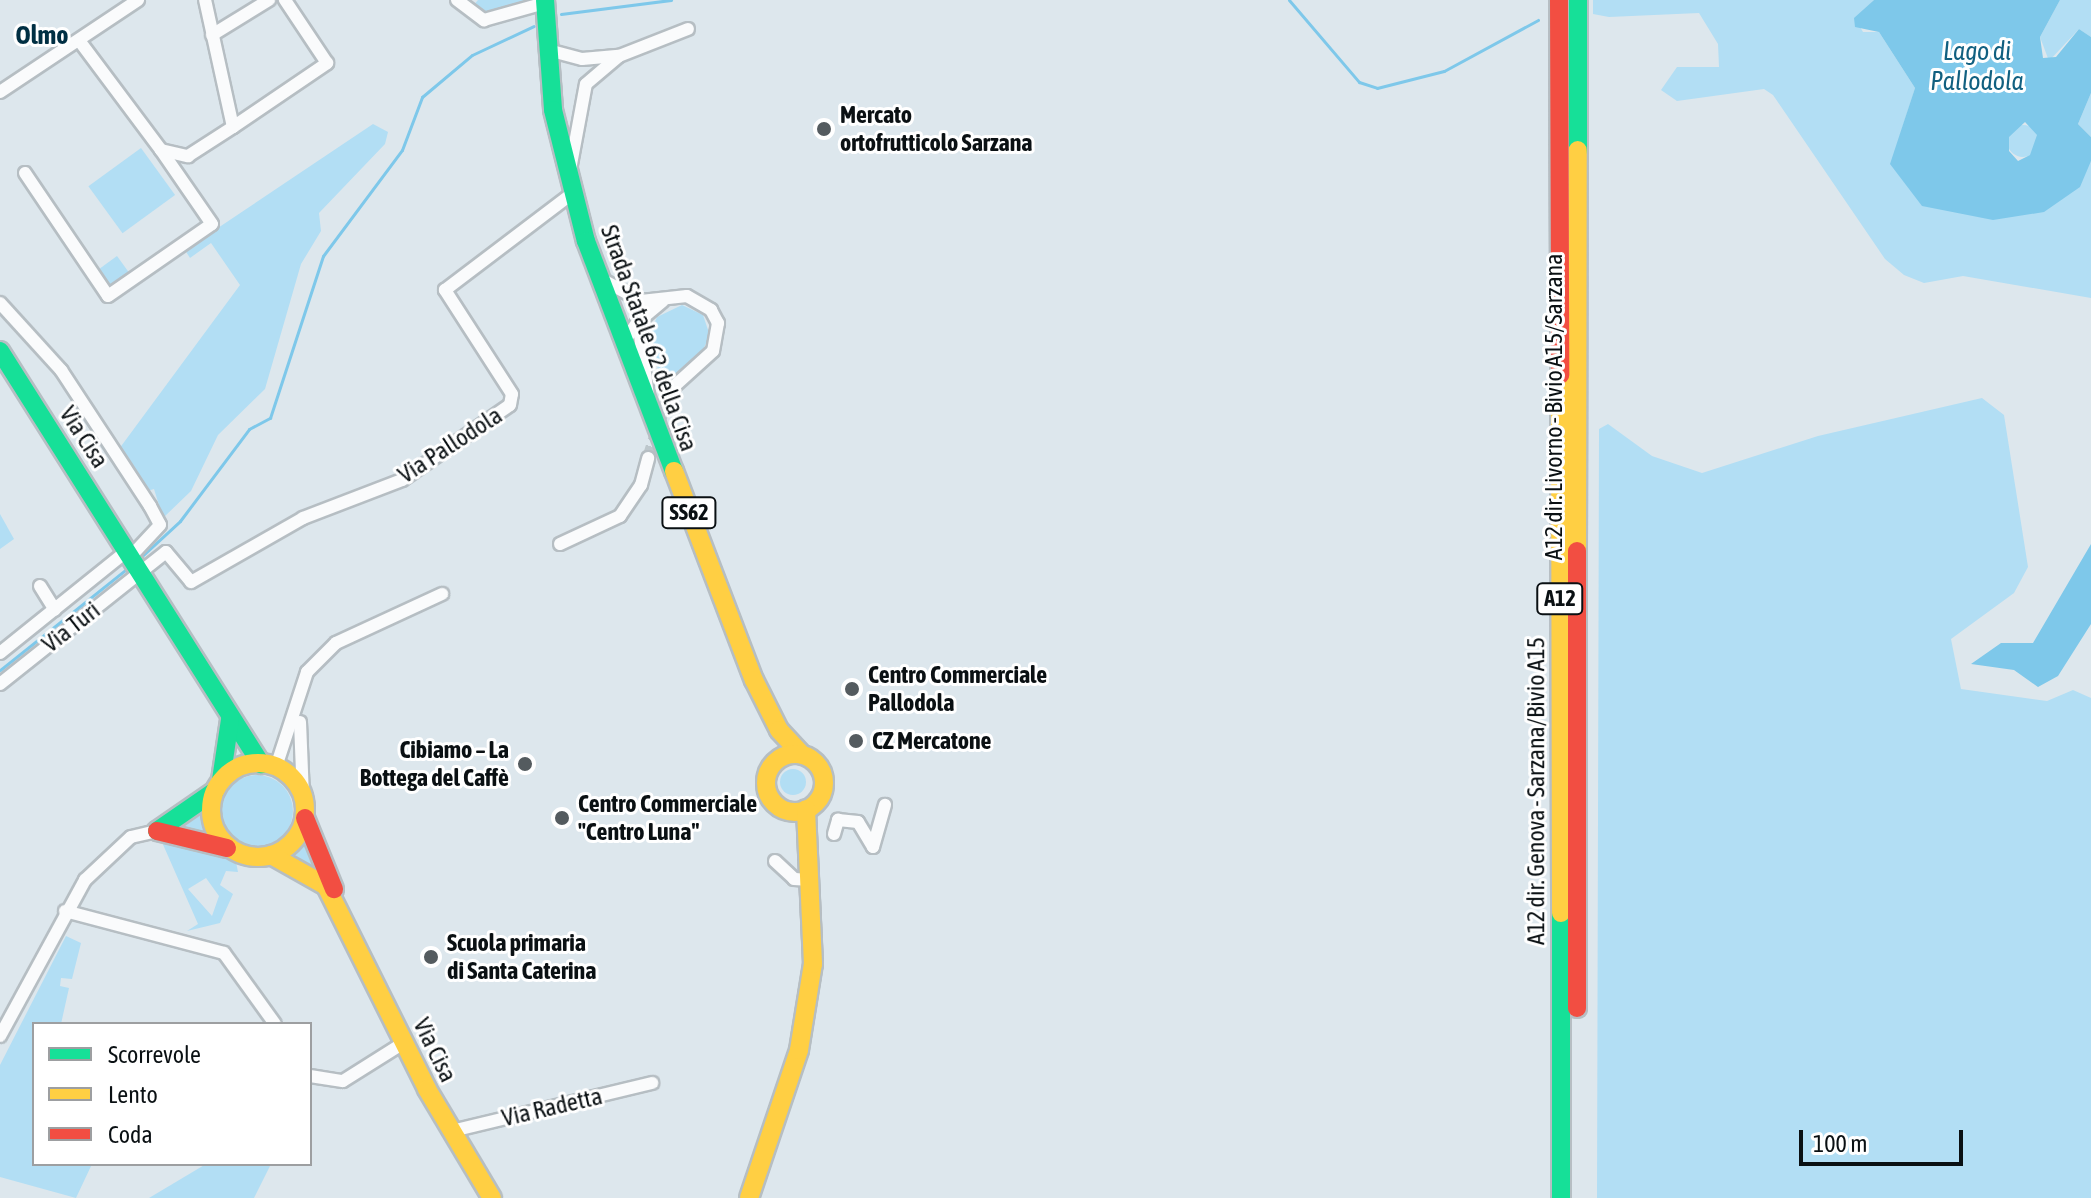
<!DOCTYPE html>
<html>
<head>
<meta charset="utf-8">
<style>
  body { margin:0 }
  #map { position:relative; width:2091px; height:1198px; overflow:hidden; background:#dde7ed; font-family:"Asap Condensed",sans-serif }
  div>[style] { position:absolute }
  .green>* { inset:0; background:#b2def4; transform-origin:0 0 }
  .round { border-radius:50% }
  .water>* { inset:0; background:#7ec8ea }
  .stream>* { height:3px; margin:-1.5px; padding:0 1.5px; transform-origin:1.5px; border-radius:1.5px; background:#7ec8ea }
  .street-tunnel>* { height:12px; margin-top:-6px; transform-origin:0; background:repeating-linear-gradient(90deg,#bdc7cc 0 12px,transparent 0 18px) }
  .roads { filter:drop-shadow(2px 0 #b6bec3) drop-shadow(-2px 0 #b6bec3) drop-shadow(0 2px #b6bec3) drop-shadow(0 -2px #b6bec3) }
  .street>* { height:12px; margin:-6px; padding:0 6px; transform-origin:6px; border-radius:6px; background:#fafbfc }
  .fast>* { height:18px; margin:-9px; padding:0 9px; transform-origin:9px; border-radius:9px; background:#16e098 }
  .slow>* { height:18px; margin:-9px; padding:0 9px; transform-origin:9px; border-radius:9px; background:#ffcf43 }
  .slow>.ring { margin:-9px; padding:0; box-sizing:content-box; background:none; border:18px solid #ffcf43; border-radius:50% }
  .jam>* { height:18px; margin:-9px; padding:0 9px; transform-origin:9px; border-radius:9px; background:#f24e42 }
  .dots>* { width:22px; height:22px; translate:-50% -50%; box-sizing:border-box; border:4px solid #fff; border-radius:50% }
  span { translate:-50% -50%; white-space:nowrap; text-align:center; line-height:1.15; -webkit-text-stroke:6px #fff; paint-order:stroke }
  .shield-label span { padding:2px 6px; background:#fff; border:2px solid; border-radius:6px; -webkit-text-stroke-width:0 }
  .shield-label { font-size:22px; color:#0a1013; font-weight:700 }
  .poi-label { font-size:24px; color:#0a1013; font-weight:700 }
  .left { translate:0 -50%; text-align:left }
  .right { translate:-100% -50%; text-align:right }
  .street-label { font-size:24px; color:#0a1013 }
  .neighbourhood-label { font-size:26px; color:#002f43; font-weight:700 }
  .water-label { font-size:26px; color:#116080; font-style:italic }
  .legend { position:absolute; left:32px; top:1022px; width:280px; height:144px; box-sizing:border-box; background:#fff; border:2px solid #9d9fa1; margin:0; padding:10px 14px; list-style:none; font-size:24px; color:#0a1013 }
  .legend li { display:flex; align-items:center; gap:16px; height:40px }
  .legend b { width:40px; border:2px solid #9d9fa1 }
  .scale { position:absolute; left:1799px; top:1130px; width:164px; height:36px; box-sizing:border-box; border:4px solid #0a1013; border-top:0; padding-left:10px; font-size:24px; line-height:28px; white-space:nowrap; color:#0a1013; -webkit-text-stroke:6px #fff; paint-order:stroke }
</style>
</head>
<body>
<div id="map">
  <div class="green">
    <i style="clip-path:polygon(478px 0,531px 0,482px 14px,471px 8px)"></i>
    <i style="clip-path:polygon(1593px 0,1874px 0,1855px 18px,1863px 32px,1879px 32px,1915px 88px,1891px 164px,1923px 206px,2082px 173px,2091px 161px,2091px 298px,1963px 276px,1924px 283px,1904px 275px,1885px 259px,1773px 95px,1764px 89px,1677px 101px,1661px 90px,1677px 67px,1719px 67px,1718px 44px,1699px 13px,1609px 17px,1593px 14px)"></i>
    <i style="clip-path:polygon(2060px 0,2091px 0,2091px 37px,2079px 29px,2049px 61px,2040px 37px)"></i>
    <i style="clip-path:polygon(2091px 93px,2091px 137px,2078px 124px)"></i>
    <i style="clip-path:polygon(373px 124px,388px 132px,385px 144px,319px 213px,321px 231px,301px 264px,265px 389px,218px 435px,191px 491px,163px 518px,154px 489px,147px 491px,119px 449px,240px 285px,211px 243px,190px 258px,185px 250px)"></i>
    <i class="round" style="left:2007px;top:125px;width:32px;height:32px"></i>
    <i style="left:141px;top:148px;width:58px;height:65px;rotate:54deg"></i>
    <i style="left:117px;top:256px;width:24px;height:25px;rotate:54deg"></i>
    <i style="clip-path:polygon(682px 305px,703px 315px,710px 336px,697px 361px,663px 388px,649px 335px,657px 317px)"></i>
    <i style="clip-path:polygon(1982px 398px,2004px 415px,2028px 567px,2014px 593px,1951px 639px,1961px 689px,2047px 701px,2073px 690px,2091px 698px,2091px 1198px,1597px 1198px,1599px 429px,1608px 424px,1652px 456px,1702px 473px,1818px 436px)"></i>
    <i style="clip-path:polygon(0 514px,14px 539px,0 549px)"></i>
    <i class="round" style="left:780px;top:769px;width:26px;height:26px"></i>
    <i class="round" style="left:221px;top:775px;width:72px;height:72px"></i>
    <i style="clip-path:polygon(205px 807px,212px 838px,167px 828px)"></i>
    <i style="clip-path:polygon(305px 830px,328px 881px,283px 857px)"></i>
    <i style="clip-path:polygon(evenodd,161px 840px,198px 843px,236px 862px,238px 872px,226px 871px,220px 885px,233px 894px,220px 923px,187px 931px,198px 924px,161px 840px,206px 878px,219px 896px,212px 916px,188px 889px,206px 878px)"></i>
    <i style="clip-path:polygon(66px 936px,81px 943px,72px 979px,61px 978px,60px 986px,69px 988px,61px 1024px,34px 1024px,34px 1164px,92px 1164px,76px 1198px,0 1177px,0 1065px)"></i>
    <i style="clip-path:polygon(206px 1164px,271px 1164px,254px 1198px,149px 1198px)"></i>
  </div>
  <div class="water">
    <i style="clip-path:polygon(evenodd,1874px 0,2060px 0,2040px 37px,2043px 58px,2056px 57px,2079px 29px,2091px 37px,2091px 93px,2078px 124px,2091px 137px,2091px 161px,2080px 187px,2044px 212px,1993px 220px,1922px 206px,1890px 164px,1915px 88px,1879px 32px,1855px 27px,1854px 18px,1874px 0,2025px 122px,2037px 135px,2030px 155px,2018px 161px,2009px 151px,2009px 137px,2025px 122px)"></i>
    <i style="clip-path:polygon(2091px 544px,2091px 624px,2058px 676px,2038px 687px,2014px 670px,1971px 664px,2001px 643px,2033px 643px)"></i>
  </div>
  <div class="stream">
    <i style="left:1289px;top:0;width:108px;rotate:49.5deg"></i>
    <i style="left:1359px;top:82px;width:19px;rotate:18deg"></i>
    <i style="left:1377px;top:88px;width:69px;rotate:-14.2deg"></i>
    <i style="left:1444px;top:71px;width:107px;rotate:-28.5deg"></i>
    <i style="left:561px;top:14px;width:111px;rotate:-7.3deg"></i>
    <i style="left:141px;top:557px;width:53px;rotate:-42.7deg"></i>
    <i style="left:180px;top:521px;width:115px;rotate:-53.1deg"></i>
    <i style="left:249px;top:429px;width:24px;rotate:-28deg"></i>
    <i style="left:270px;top:418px;width:170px;rotate:-71.9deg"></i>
    <i style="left:323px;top:256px;width:132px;rotate:-53.3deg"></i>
    <i style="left:402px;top:150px;width:57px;rotate:-69.3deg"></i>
    <i style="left:422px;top:97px;width:65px;rotate:-40deg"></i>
    <i style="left:472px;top:55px;width:68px;rotate:-25.1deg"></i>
    <i style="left:0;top:670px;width:164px;rotate:-38.6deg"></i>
  </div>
  <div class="street-tunnel">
    <i style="left:648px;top:458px;width:71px;rotate:-72.1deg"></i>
  </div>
  <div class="roads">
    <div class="street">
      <i style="left:457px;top:0;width:34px;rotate:37deg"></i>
      <i style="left:484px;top:20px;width:63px;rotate:-15.6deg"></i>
      <i style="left:212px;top:35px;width:67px;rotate:-31.6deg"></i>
      <i style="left:81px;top:43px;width:134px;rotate:53.2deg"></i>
      <i style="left:161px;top:150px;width:28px;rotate:13deg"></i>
      <i style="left:188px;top:156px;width:54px;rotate:-32.8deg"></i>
      <i style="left:233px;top:127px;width:130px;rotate:-102.4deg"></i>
      <i style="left:548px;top:50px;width:35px;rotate:15deg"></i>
      <i style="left:582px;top:59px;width:37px;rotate:-5deg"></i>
      <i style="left:0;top:92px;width:166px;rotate:-33.7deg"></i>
      <i style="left:233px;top:127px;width:114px;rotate:-34.2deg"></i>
      <i style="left:327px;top:63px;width:76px;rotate:-123.7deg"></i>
      <i style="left:570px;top:170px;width:87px;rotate:-79.5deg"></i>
      <i style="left:586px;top:84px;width:43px;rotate:-40.3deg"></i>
      <i style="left:619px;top:56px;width:74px;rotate:-21.4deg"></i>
      <i style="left:25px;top:173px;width:148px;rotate:56deg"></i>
      <i style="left:108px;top:296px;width:126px;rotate:-34.7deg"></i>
      <i style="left:212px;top:224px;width:90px;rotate:-124.6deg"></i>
      <i style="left:603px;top:280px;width:43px;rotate:28.9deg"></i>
      <i style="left:641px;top:301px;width:46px;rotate:-6.2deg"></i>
      <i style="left:687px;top:296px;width:28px;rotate:30deg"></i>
      <i style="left:711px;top:310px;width:15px;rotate:62deg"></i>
      <i style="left:718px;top:323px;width:28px;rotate:100deg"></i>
      <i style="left:713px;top:351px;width:58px;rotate:137.8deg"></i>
      <i style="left:0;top:303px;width:91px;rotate:47.7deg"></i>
      <i style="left:61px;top:370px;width:163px;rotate:56.8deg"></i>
      <i style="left:150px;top:506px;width:21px;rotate:62deg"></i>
      <i style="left:160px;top:525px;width:41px;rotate:133deg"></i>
      <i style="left:626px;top:339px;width:40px;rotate:-56deg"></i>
      <i style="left:648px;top:396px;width:62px;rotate:-97.5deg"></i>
      <i style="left:640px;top:335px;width:20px;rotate:-75deg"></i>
      <i style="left:645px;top:316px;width:23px;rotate:-40deg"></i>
      <i style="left:560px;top:544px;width:66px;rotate:-25deg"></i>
      <i style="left:620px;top:516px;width:37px;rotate:-56deg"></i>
      <i style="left:641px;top:485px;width:28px;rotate:-75deg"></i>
      <i style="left:40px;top:586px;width:28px;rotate:58deg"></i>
      <i style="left:0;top:653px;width:164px;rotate:-38.8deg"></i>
      <i style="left:0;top:684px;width:212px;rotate:-38.5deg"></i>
      <i style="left:166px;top:552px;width:39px;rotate:50deg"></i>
      <i style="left:191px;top:582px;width:129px;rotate:-29.7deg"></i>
      <i style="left:303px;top:518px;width:106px;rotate:-21deg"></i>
      <i style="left:402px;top:480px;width:131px;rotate:-34.8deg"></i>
      <i style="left:510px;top:405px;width:11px;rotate:-80deg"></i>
      <i style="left:512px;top:394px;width:124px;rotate:-122.8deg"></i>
      <i style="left:445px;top:290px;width:161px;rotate:-37.2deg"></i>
      <i style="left:300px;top:722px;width:74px;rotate:87.7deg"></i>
      <i style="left:276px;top:767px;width:100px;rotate:-71.9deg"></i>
      <i style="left:307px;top:672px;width:41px;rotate:-45deg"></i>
      <i style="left:336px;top:643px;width:117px;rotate:-24.8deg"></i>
      <i style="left:834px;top:834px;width:15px;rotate:-74deg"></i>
      <i style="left:838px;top:820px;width:20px;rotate:6deg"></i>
      <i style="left:858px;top:822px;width:29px;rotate:59deg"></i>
      <i style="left:873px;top:847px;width:44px;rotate:-74.1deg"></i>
      <i style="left:775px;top:861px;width:26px;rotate:43deg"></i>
      <i style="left:794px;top:879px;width:17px;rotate:3deg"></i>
      <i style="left:65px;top:911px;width:164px;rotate:14.8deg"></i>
      <i style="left:224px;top:953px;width:87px;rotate:54.3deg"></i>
      <i style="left:0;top:1036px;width:178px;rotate:-61.4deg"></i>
      <i style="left:85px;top:880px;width:63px;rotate:-43.1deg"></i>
      <i style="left:131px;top:837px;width:27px;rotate:-13deg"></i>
      <i style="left:310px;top:1076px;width:33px;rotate:9deg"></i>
      <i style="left:343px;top:1081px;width:73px;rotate:-32.2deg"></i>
      <i style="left:452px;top:1131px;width:206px;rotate:-13.5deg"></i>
    </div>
    <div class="fast">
      <i style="left:545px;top:0;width:110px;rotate:85.8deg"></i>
      <i style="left:553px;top:110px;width:135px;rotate:75.9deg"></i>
      <i style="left:586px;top:241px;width:246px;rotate:69.1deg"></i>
      <i style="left:1578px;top:150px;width:150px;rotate:-90deg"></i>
      <i style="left:0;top:351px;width:489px;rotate:57.7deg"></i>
      <i style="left:221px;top:780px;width:61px;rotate:-81.5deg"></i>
      <i style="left:157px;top:831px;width:70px;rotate:-34.6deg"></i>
      <i style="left:1561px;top:913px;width:285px;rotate:90deg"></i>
    </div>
    <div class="slow">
      <i style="left:1560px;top:375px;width:538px;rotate:89.89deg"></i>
      <i style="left:674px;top:471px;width:224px;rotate:69.1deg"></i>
      <i style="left:754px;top:680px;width:56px;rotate:63.4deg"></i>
      <i style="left:779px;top:730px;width:34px;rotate:47deg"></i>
      <i style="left:1577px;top:551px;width:401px;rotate:-89.9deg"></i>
      <i class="ring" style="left:766px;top:754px;width:40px;height:40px"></i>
      <i class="ring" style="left:211px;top:763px;width:76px;height:76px"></i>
      <i style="left:271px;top:855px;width:63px;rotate:29.4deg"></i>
      <i style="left:326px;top:886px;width:227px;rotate:63.5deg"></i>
      <i style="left:427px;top:1089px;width:127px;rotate:59.2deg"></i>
      <i style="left:749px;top:1198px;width:156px;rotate:-71.3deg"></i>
      <i style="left:799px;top:1050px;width:87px;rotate:-80.8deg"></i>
      <i style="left:813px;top:964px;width:155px;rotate:-92.6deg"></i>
    </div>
    <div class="jam">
      <i style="left:1559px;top:0;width:375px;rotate:89.8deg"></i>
      <i style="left:305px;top:818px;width:77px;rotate:67.8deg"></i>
      <i style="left:157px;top:831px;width:72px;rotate:13.7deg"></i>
      <i style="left:1577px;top:1008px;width:457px;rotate:-90deg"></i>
    </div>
  </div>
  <div class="dots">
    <i style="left:824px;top:129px;background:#545b5f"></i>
    <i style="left:852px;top:689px;background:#545b5f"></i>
    <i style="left:856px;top:741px;background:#545b5f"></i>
    <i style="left:525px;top:764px;background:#545b5f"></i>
    <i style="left:562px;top:818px;background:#545b5f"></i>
    <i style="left:431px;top:957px;background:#545b5f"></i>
  </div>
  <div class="shield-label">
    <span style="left:689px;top:513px">SS62</span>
    <span style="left:1560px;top:599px">A12</span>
  </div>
  <div class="poi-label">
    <span class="left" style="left:840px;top:129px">Mercato<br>ortofrutticolo Sarzana</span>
    <span class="left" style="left:868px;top:689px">Centro Commerciale<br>Pallodola</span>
    <span class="left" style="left:872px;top:741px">CZ Mercatone</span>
    <span class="right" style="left:509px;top:764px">Cibiamo – La<br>Bottega del Caffè</span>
    <span class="left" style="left:578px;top:818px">Centro Commerciale<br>"Centro Luna"</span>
    <span class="left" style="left:447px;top:957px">Scuola primaria<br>di Santa Caterina</span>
  </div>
  <div class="street-label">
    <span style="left:649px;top:338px;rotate:70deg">Strada Statale 62 della Cisa</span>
    <span style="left:1554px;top:407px;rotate:-90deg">A12 dir. Livorno - Bivio A15/Sarzana</span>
    <span style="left:84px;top:437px;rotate:57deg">Via Cisa</span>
    <span style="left:450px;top:445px;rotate:-33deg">Via Pallodola</span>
    <span style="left:71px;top:627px;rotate:-38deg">Via Turi</span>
    <span style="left:1536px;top:791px;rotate:-90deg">A12 dir. Genova - Sarzana/Bivio A15</span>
    <span style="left:435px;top:1050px;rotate:64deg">Via Cisa</span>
    <span style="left:552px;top:1107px;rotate:-13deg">Via Radetta</span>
  </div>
  <div class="neighbourhood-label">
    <span style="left:42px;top:36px">Olmo</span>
  </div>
  <div class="water-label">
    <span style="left:1977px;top:67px">Lago di<br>Pallodola</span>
  </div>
  <ul class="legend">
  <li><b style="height:10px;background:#16e098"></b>Scorrevole</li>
  <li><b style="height:10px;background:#ffcf43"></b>Lento</li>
  <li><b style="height:10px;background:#f24e42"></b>Coda</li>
  </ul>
  <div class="scale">100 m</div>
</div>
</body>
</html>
